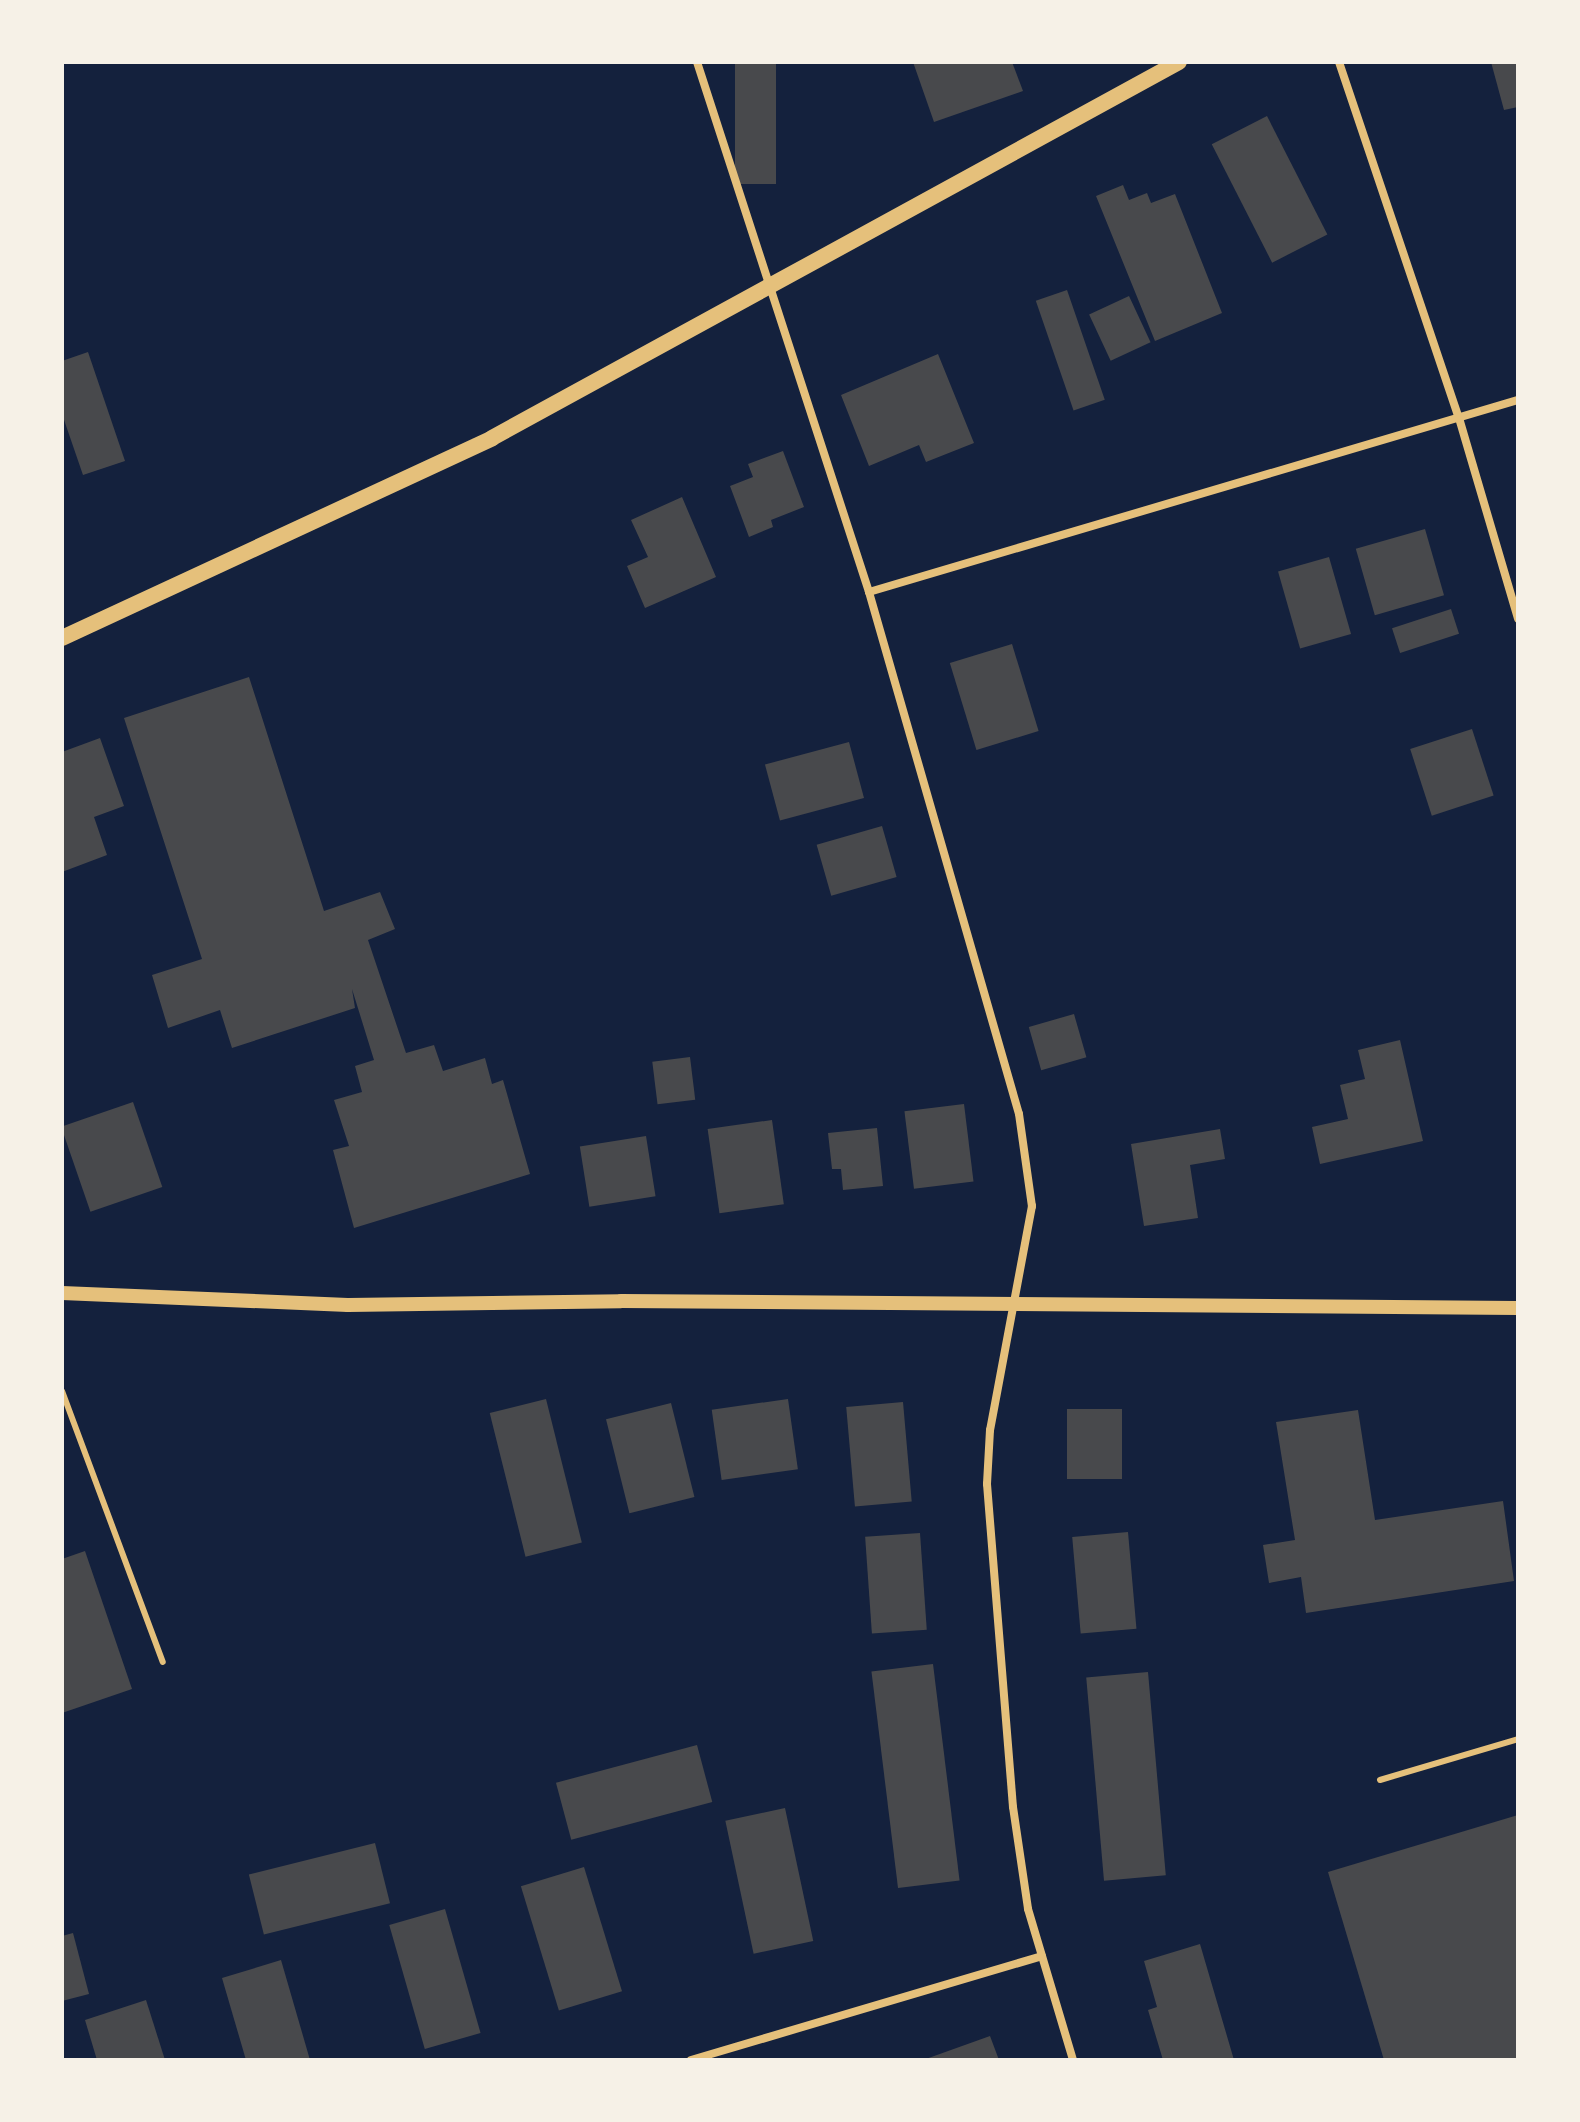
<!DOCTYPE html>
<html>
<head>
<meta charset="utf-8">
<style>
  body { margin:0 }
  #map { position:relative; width:1580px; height:2122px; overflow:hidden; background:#14213d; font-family:Cabin,sans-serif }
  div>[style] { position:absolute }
  .building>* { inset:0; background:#48494c; transform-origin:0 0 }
  .service>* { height:6px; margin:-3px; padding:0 3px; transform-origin:3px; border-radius:3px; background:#e5c07b }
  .minor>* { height:8px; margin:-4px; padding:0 4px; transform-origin:4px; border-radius:4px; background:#e5c07b }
  .tertiary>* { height:14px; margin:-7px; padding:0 7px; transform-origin:7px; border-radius:7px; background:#e5c07b }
  .secondary>* { height:16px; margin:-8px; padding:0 8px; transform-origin:8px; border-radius:8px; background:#e5c07b }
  span { translate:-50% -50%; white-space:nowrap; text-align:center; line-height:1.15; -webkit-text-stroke:6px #f6f1e7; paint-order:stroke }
  .frame { position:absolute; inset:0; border:64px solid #f6f1e7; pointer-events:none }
</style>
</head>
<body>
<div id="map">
  <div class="building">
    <i style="left:735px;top:62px;width:41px;height:122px"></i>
    <i style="clip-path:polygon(913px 62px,1012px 62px,1023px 91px,934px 122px)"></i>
    <i style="clip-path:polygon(1491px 62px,1518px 62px,1518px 107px,1504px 110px)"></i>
    <i style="left:1267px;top:116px;width:133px;height:62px;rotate:63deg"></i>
    <i style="clip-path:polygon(1123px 185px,1129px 200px,1147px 193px,1151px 203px,1175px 194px,1222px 313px,1155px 341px,1096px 196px)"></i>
    <i style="left:1067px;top:290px;width:116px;height:33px;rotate:71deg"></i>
    <i style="left:1129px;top:296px;width:51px;height:44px;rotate:65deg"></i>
    <i style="clip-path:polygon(88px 352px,125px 461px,83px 475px,62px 414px,62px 361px)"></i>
    <i style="clip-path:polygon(938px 354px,974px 443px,926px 462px,919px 445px,869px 466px,841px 395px)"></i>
    <i style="clip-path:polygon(783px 451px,804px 507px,771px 520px,773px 527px,749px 537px,730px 486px,753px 477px,748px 464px)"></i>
    <i style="clip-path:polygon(682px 497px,716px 577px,645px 608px,627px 566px,648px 557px,631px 520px)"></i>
    <i style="left:1425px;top:529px;width:69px;height:72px;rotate:74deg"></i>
    <i style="left:1329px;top:557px;width:80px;height:53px;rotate:74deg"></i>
    <i style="left:1451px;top:609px;width:26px;height:62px;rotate:72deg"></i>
    <i style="left:1012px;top:644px;width:91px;height:65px;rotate:73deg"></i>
    <i style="clip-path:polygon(249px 677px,324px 911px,380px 892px,395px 929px,368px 940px,406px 1053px,434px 1045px,443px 1071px,485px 1058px,492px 1084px,503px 1080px,530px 1174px,354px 1228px,333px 1150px,349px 1146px,334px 1100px,362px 1092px,355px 1066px,374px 1060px,352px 989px,355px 1008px,232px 1048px,220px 1010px,168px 1028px,152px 975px,202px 959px,124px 718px)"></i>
    <i style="left:1472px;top:729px;width:70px;height:65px;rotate:72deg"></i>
    <i style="clip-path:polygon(100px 738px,124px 806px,94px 817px,107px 855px,62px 872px,62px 752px)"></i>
    <i style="left:849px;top:742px;width:58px;height:87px;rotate:75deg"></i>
    <i style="left:882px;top:826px;width:53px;height:68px;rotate:74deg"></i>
    <i style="left:1074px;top:1014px;width:45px;height:47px;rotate:74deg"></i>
    <i style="clip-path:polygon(1400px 1040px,1423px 1141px,1320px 1164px,1312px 1127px,1348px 1119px,1340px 1085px,1365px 1079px,1358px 1050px)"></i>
    <i style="left:690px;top:1057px;width:43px;height:38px;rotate:83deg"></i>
    <i style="left:133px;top:1102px;width:90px;height:76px;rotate:71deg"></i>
    <i style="left:964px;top:1104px;width:78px;height:60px;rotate:83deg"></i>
    <i style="left:772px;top:1120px;width:85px;height:65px;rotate:82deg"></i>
    <i style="clip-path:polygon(877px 1128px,883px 1186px,843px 1190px,841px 1169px,832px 1169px,828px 1133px)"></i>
    <i style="clip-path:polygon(1220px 1129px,1225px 1159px,1190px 1165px,1198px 1218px,1144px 1226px,1131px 1144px)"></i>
    <i style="left:646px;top:1136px;width:61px;height:67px;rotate:81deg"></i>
    <i style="left:546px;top:1399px;width:148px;height:58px;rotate:76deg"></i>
    <i style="left:788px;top:1399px;width:71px;height:77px;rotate:82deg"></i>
    <i style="left:903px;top:1402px;width:100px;height:57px;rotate:85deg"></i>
    <i style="left:671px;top:1403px;width:97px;height:67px;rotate:76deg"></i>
    <i style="left:1067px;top:1409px;width:55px;height:70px"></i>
    <i style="clip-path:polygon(1358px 1410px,1375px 1520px,1503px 1501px,1514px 1581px,1306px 1613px,1301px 1577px,1269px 1583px,1263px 1545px,1295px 1540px,1276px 1422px)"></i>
    <i style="left:1128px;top:1532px;width:97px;height:56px;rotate:85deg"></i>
    <i style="left:920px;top:1533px;width:97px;height:55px;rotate:86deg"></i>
    <i style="clip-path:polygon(85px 1551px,132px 1689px,62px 1713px,62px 1559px)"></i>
    <i style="left:933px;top:1664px;width:218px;height:62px;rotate:83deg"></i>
    <i style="left:1148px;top:1672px;width:204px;height:62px;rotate:85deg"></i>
    <i style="left:697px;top:1745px;width:59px;height:146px;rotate:75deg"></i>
    <i style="left:785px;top:1808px;width:136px;height:61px;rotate:78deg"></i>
    <i style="clip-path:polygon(1518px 1815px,1518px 2060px,1384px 2060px,1328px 1872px)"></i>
    <i style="left:375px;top:1843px;width:62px;height:130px;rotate:76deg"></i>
    <i style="left:584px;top:1867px;width:130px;height:66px;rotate:73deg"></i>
    <i style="left:445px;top:1909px;width:129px;height:58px;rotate:74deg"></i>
    <i style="clip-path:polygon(73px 1933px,89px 1994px,62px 2001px,62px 1936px)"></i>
    <i style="clip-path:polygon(1200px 1944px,1234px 2060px,1163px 2060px,1148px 2010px,1157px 2007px,1144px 1961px)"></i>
    <i style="clip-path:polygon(281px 1960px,310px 2060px,246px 2060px,222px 1978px)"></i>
    <i style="clip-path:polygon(146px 2000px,165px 2060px,97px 2060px,85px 2020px)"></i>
    <i style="clip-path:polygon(990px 2036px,999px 2060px,923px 2060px)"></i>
  </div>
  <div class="service">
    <i style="left:62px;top:1391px;width:289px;rotate:69.6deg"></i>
    <i style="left:1380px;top:1780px;width:144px;rotate:-16.5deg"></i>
  </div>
  <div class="minor">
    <i style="left:697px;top:62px;width:557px;rotate:72.02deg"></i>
    <i style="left:869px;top:592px;width:543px;rotate:73.97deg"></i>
    <i style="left:1019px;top:1114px;width:93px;rotate:82deg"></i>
    <i style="left:1032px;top:1206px;width:228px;rotate:100.6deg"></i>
    <i style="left:990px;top:1430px;width:54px;rotate:93.2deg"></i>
    <i style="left:987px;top:1484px;width:324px;rotate:85.4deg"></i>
    <i style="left:1013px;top:1807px;width:103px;rotate:81.6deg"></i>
    <i style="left:1028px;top:1909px;width:158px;rotate:73.4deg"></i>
    <i style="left:1339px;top:62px;width:376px;rotate:71.4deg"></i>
    <i style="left:1459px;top:418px;width:209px;rotate:73.6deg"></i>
    <i style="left:869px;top:592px;width:677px;rotate:-16.48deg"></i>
    <i style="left:691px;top:2060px;width:366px;rotate:-16.5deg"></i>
  </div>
  <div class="tertiary">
    <i style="left:62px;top:1293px;width:286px;rotate:2.4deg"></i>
    <i style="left:348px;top:1305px;width:273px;rotate:-0.8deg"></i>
    <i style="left:621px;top:1301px;width:897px;rotate:0.45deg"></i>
  </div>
  <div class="secondary">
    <i style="left:62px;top:638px;width:474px;rotate:-24.9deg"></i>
    <i style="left:492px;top:438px;width:783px;rotate:-28.69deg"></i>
  </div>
  <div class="frame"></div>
</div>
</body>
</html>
